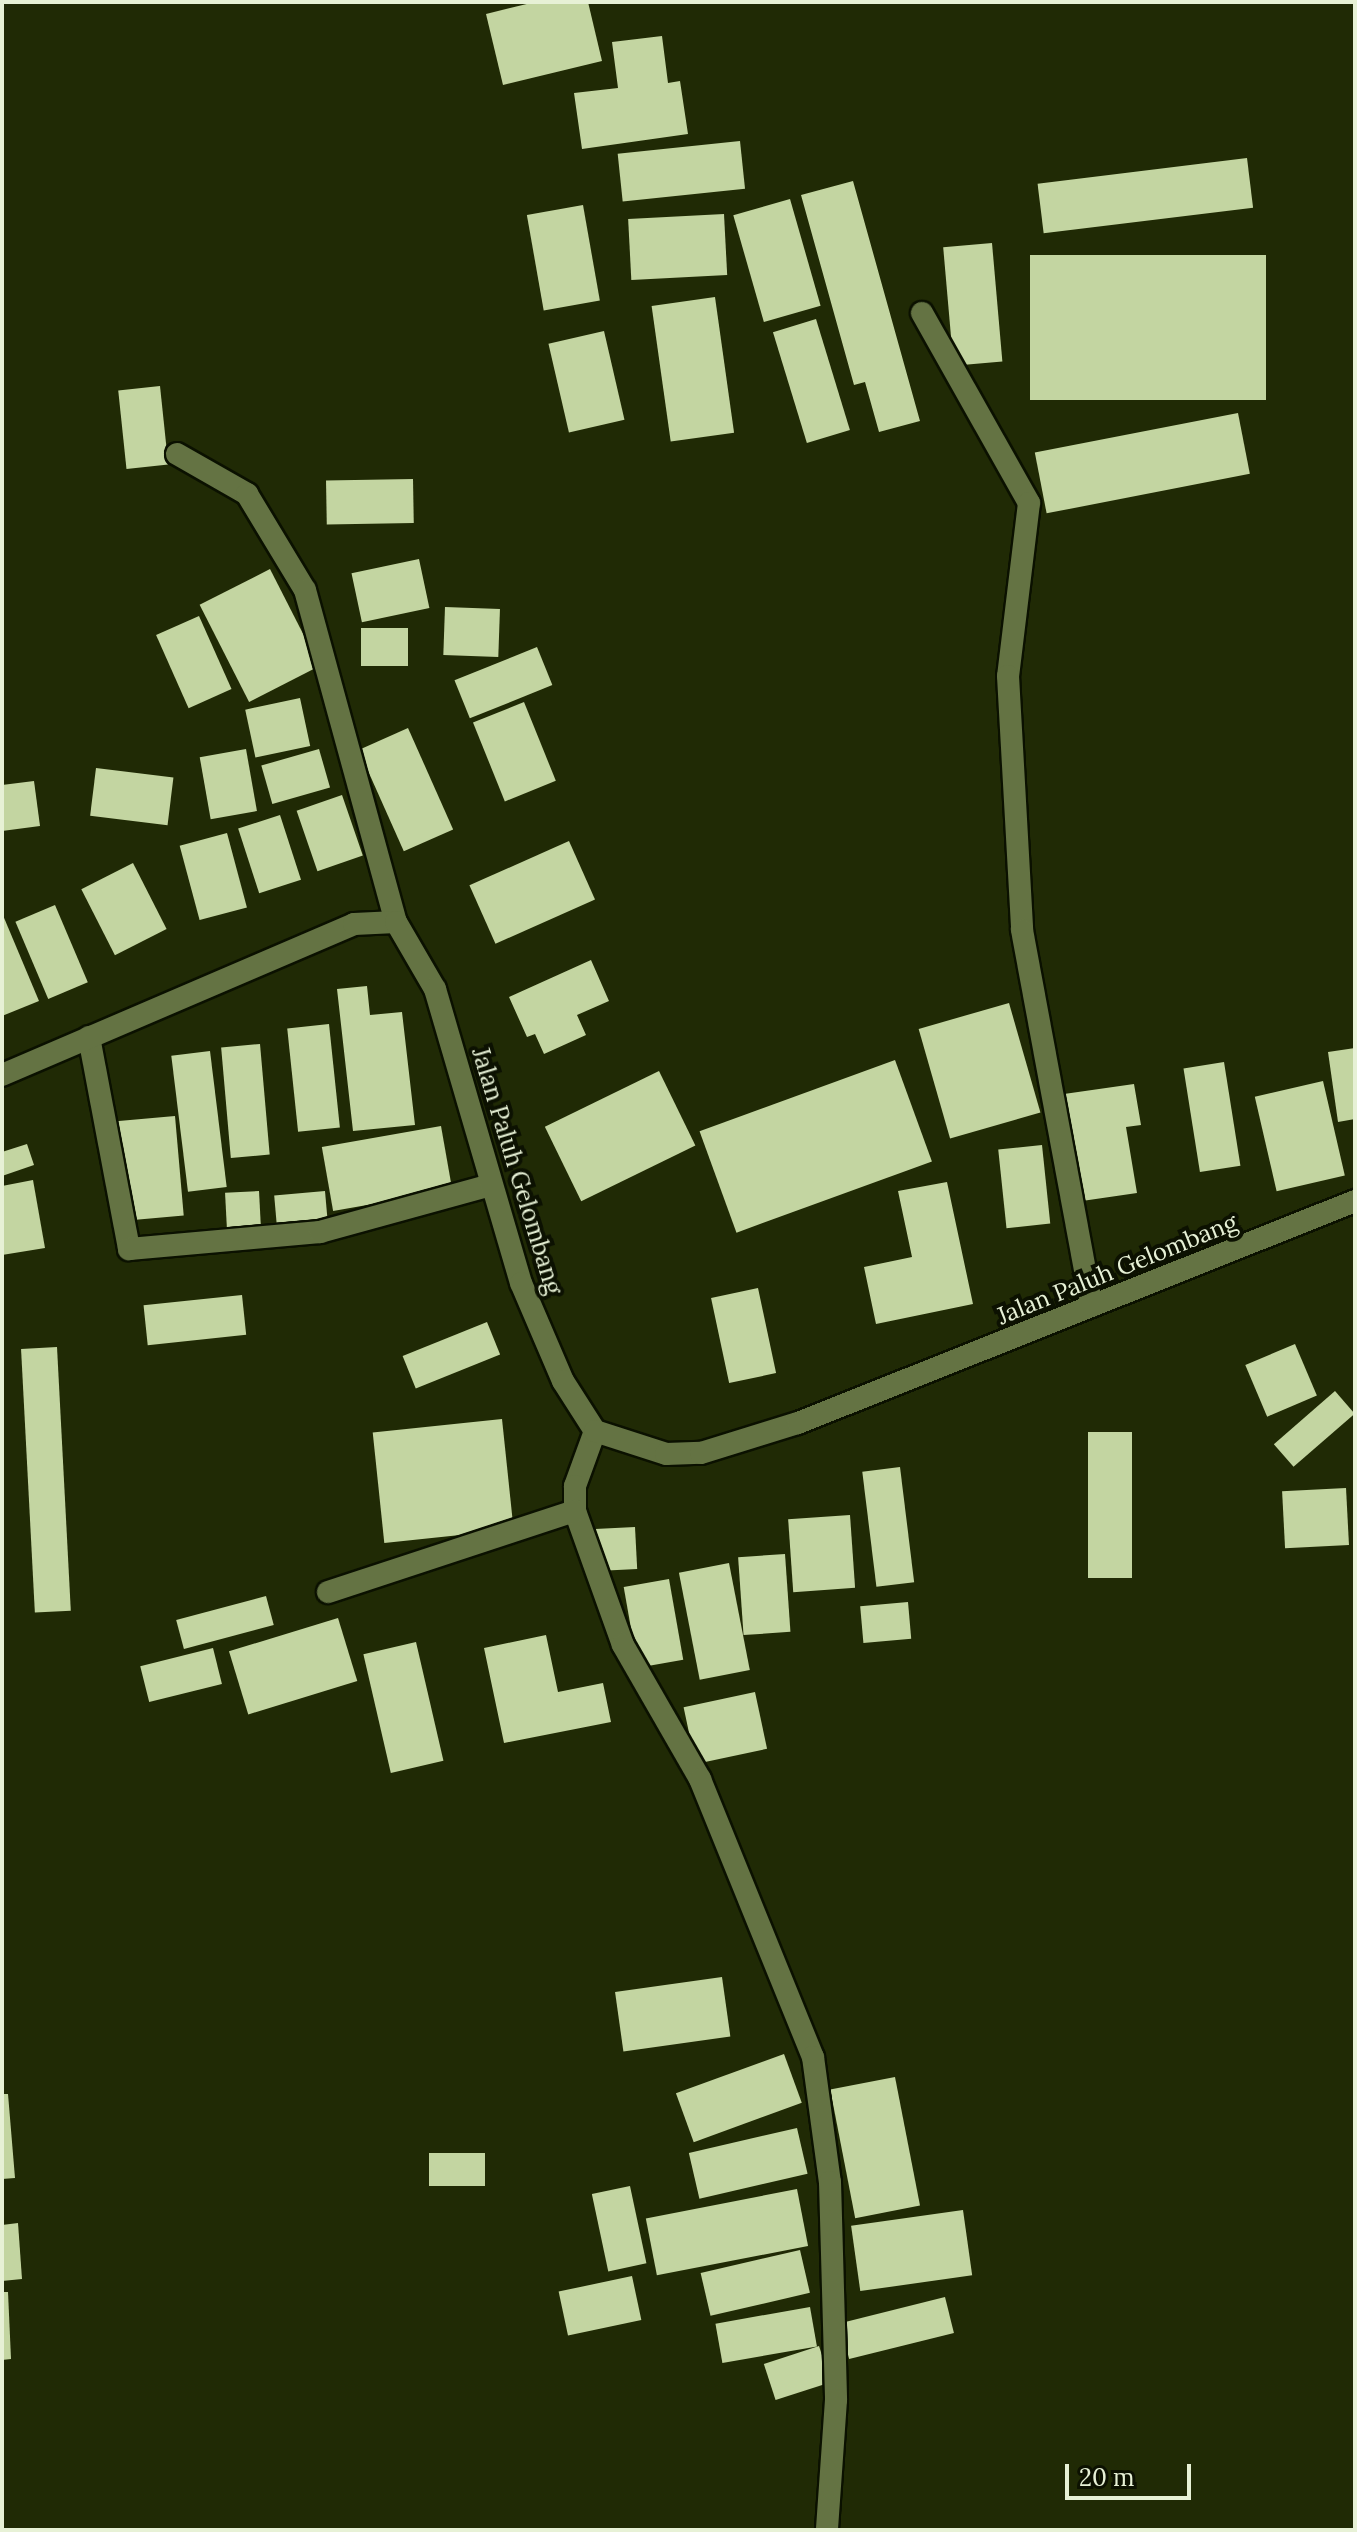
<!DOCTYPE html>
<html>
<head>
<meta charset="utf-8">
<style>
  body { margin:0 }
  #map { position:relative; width:1357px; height:2532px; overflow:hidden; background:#202a05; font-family:Lora,serif }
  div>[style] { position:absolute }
  .building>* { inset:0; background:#c3d5a1; transform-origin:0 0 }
  .roads { filter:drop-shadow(2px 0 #0b1100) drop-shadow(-2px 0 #0b1100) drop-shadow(0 2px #0b1100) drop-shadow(0 -2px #0b1100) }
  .minor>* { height:22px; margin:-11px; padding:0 11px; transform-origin:11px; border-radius:11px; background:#647343 }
  .tertiary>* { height:22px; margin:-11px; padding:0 11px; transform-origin:11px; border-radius:11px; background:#647343 }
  span { translate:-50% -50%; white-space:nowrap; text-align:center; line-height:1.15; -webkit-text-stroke:8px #0c1101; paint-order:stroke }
  .street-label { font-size:24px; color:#e7f1d6 }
  .frame { position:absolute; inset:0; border:4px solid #e7f1d6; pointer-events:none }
  .scale { position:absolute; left:1065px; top:2464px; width:126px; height:36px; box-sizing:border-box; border:4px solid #e7f1d6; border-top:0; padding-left:10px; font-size:24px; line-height:28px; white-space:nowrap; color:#e7f1d6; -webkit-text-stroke:6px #0c1101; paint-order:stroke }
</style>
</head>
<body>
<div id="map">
  <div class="building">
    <i style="clip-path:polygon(535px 2px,588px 2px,602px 61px,503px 85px,486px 14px)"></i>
    <i style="clip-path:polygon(662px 36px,668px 83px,680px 81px,688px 134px,582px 149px,574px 93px,618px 88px,612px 42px)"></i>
    <i style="left:740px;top:141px;width:48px;height:123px;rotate:84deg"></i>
    <i style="left:1247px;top:158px;width:50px;height:211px;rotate:83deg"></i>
    <i style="clip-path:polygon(853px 181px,920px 421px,879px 432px,865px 382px,854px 385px,801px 195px)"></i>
    <i style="left:790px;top:199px;width:111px;height:59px;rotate:74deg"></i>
    <i style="left:583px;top:205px;width:97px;height:57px;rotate:80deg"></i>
    <i style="left:724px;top:214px;width:61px;height:96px;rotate:87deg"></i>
    <i style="left:992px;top:243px;width:119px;height:49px;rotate:85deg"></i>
    <i style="left:1030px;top:255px;width:236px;height:145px"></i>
    <i style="left:715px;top:297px;width:137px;height:64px;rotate:82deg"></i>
    <i style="left:816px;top:319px;width:116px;height:45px;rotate:73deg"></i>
    <i style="left:604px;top:331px;width:91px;height:57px;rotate:77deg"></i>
    <i style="left:160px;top:386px;width:79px;height:42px;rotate:84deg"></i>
    <i style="left:1238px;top:413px;width:62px;height:207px;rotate:79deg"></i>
    <i style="left:413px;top:479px;width:44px;height:87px;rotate:89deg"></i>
    <i style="left:419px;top:559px;width:50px;height:69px;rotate:78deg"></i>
    <i style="left:270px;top:569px;width:109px;height:79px;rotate:63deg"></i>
    <i style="left:445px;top:607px;width:55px;height:48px;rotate:2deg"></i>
    <i style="left:199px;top:616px;width:80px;height:47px;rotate:66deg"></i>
    <i style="left:361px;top:628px;width:47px;height:38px"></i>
    <i style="left:537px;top:647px;width:41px;height:89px;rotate:68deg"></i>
    <i style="left:300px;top:698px;width:49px;height:56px;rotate:78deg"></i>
    <i style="left:524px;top:702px;width:85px;height:55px;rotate:68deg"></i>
    <i style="left:408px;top:728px;width:111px;height:54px;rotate:66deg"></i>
    <i style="left:246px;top:749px;width:63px;height:47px;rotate:80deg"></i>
    <i style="left:319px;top:749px;width:40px;height:60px;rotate:74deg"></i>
    <i style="left:96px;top:768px;width:78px;height:48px;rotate:7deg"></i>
    <i style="clip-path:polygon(34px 781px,40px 826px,2px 831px,2px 785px)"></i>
    <i style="left:342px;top:795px;width:64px;height:48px;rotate:71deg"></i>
    <i style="left:280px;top:815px;width:68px;height:44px;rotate:72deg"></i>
    <i style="left:227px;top:833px;width:77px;height:49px;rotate:75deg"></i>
    <i style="left:569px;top:841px;width:64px;height:109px;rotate:66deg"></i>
    <i style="left:133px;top:863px;width:74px;height:58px;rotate:63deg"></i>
    <i style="left:55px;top:905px;width:84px;height:43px;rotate:67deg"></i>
    <i style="clip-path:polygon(2px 913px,39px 1001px,2px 1016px)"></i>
    <i style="clip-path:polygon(591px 960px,609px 1001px,577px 1015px,586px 1035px,544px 1054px,535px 1034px,527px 1037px,509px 997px)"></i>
    <i style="clip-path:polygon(367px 986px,370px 1015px,402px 1012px,415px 1125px,353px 1131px,337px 989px)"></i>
    <i style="left:1009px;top:1003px;width:114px;height:94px;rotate:74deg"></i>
    <i style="left:329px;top:1024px;width:104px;height:42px;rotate:84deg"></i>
    <i style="left:260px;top:1044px;width:111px;height:39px;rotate:85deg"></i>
    <i style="clip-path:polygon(1355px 1048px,1355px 1119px,1338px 1122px,1328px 1052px)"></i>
    <i style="left:210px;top:1051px;width:137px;height:39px;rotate:83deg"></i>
    <i style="left:895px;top:1060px;width:108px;height:208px;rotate:70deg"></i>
    <i style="left:1224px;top:1062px;width:105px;height:41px;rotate:81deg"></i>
    <i style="left:659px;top:1071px;width:83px;height:127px;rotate:64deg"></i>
    <i style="left:1323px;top:1081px;width:97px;height:70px;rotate:77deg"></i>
    <i style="clip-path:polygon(1134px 1084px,1141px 1125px,1126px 1127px,1137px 1193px,1082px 1201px,1064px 1094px)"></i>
    <i style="left:175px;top:1116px;width:100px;height:62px;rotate:85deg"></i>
    <i style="left:441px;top:1126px;width:65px;height:121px;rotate:80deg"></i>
    <i style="clip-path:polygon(27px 1144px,34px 1165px,2px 1176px,2px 1152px)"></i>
    <i style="left:1042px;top:1145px;width:79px;height:44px;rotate:84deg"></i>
    <i style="clip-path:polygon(33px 1180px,45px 1248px,2px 1255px,2px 1186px)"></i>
    <i style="clip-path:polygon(947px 1182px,973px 1304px,876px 1324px,864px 1267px,912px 1257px,898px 1191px)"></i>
    <i style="left:259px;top:1191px;width:38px;height:34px;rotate:87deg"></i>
    <i style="left:325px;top:1191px;width:35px;height:51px;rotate:85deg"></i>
    <i style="left:758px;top:1288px;width:87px;height:48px;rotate:78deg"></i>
    <i style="left:242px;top:1295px;width:40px;height:99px;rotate:84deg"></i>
    <i style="left:487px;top:1322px;width:35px;height:91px;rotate:68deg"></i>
    <i style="left:1295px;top:1344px;width:56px;height:54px;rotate:67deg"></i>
    <i style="left:57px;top:1347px;width:264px;height:36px;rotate:87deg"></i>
    <i style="left:1335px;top:1391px;width:30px;height:81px;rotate:49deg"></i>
    <i style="left:502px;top:1419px;width:111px;height:130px;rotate:84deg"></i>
    <i style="left:1088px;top:1432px;width:44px;height:146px"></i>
    <i style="left:900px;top:1467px;width:116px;height:38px;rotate:83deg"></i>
    <i style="left:1346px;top:1488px;width:57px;height:64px;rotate:87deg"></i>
    <i style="left:850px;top:1515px;width:73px;height:62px;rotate:86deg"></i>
    <i style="left:635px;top:1527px;width:42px;height:40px;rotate:87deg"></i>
    <i style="left:785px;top:1554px;width:78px;height:47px;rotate:86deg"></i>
    <i style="left:729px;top:1563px;width:109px;height:51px;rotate:79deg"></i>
    <i style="left:669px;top:1579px;width:82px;height:46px;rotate:80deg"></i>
    <i style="left:266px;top:1596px;width:30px;height:93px;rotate:75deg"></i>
    <i style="left:908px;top:1602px;width:37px;height:48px;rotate:85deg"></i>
    <i style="left:338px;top:1618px;width:66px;height:114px;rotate:73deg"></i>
    <i style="clip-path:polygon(546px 1635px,558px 1692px,603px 1683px,611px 1722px,504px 1743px,484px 1648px)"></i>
    <i style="left:416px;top:1642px;width:122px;height:54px;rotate:77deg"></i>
    <i style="left:213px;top:1648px;width:37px;height:75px;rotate:76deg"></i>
    <i style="left:755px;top:1692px;width:58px;height:73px;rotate:78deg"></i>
    <i style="left:722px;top:1977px;width:60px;height:108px;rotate:82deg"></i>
    <i style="left:784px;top:2054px;width:52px;height:115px;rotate:70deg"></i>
    <i style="left:895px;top:2077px;width:131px;height:66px;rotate:79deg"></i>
    <i style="clip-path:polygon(2px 2094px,8px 2094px,15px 2178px,2px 2179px)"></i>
    <i style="left:797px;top:2128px;width:47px;height:111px;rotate:77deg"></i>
    <i style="left:429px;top:2153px;width:56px;height:33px"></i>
    <i style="left:630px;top:2186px;width:79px;height:39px;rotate:78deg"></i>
    <i style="left:797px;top:2189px;width:58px;height:154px;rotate:79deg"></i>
    <i style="left:963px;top:2210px;width:66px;height:113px;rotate:82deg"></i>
    <i style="clip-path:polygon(18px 2223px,22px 2279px,2px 2281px,2px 2225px)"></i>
    <i style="left:800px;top:2250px;width:44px;height:102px;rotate:77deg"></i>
    <i style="left:632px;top:2276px;width:45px;height:75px;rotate:78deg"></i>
    <i style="clip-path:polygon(2px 2292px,8px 2292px,11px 2359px,2px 2360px)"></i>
    <i style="left:945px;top:2297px;width:37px;height:108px;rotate:76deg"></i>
    <i style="left:810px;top:2307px;width:40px;height:96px;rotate:80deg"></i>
    <i style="left:819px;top:2346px;width:38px;height:58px;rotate:72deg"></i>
  </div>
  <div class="roads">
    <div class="minor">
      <i style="left:922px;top:313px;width:218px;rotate:60.6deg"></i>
      <i style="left:1029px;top:503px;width:174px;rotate:96.9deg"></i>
      <i style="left:1008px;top:676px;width:254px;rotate:86.8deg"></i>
      <i style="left:1022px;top:930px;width:382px;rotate:79.5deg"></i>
      <i style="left:177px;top:454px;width:81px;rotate:29.7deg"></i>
      <i style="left:247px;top:494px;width:112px;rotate:58.9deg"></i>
      <i style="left:305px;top:590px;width:344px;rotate:74.7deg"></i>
      <i style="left:89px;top:1037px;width:216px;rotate:79.3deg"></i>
      <i style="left:129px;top:1249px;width:192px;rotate:-5.1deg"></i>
      <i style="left:320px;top:1232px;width:177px;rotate:-15.4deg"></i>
      <i style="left:595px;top:1431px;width:59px;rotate:110deg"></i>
      <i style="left:575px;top:1486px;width:25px;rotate:90deg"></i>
      <i style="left:575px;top:1511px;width:142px;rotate:70.3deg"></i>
      <i style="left:623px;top:1645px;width:155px;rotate:60.1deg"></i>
      <i style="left:700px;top:1779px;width:300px;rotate:67.9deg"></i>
      <i style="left:813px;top:2057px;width:126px;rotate:82.3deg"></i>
      <i style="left:830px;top:2182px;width:218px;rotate:88.4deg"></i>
      <i style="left:836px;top:2400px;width:130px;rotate:94deg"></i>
      <i style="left:328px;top:1592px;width:260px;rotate:-18.2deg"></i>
    </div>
    <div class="tertiary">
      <i style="left:2px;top:1075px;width:383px;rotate:-23.2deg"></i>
      <i style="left:354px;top:924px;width:42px;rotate:-2.7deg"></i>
      <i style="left:396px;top:922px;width:78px;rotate:59.8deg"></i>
      <i style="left:435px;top:989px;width:306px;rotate:73.7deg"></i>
      <i style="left:521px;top:1283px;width:107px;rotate:66.8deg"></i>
      <i style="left:563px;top:1381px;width:59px;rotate:57.4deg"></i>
      <i style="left:595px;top:1431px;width:75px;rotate:17.9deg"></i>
      <i style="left:666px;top:1454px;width:35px;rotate:-2deg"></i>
      <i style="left:701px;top:1453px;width:102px;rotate:-17.2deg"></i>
      <i style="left:798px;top:1423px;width:600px;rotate:-21.73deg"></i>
    </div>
  </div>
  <div class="street-label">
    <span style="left:517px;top:1171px;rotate:73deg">Jalan Paluh Gelombang</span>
    <span style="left:1117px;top:1269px;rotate:-22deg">Jalan Paluh Gelombang</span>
  </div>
  <div class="frame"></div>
  <div class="scale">20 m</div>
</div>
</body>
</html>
